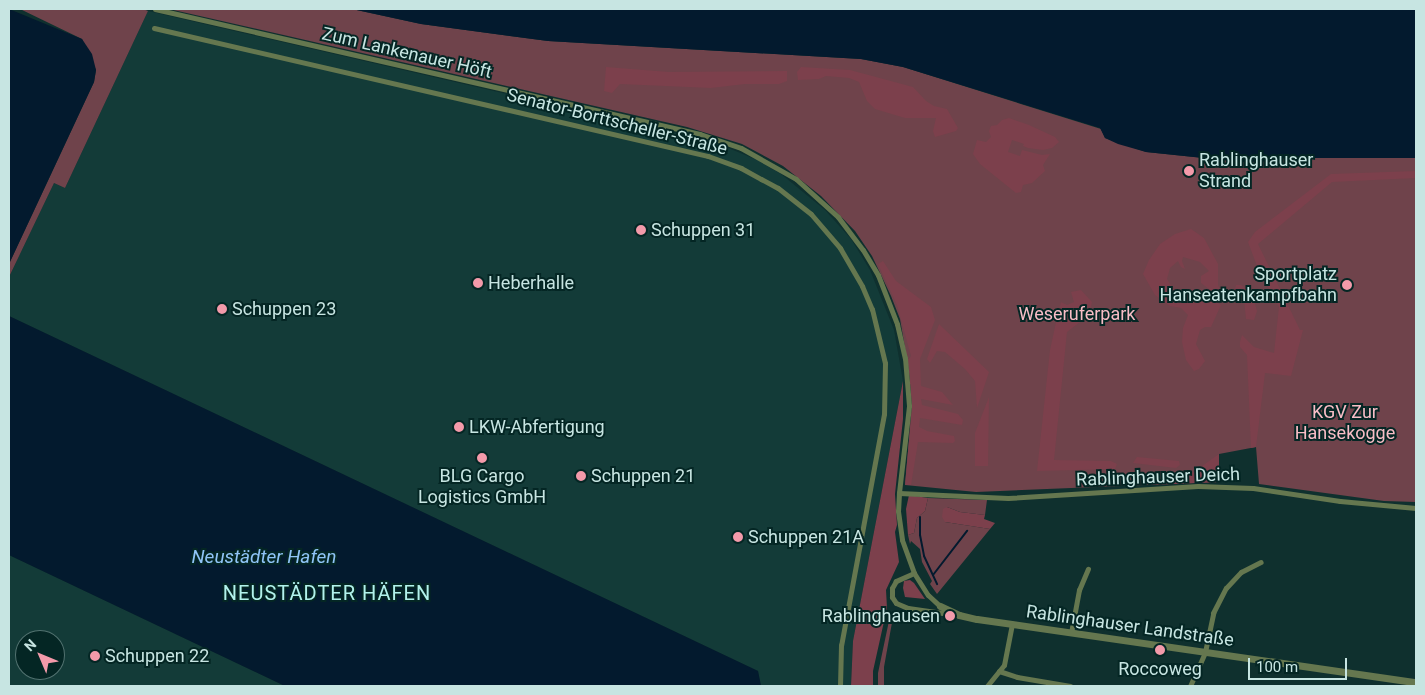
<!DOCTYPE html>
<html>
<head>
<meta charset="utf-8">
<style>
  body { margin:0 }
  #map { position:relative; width:1425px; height:695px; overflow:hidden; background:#0f302e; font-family:Roboto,sans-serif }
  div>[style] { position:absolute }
  .built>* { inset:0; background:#133b38 }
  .green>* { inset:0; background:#6f434b }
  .forest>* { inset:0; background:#7c404c }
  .water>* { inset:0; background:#031a2e }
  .stream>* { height:2px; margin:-1px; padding:0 1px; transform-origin:1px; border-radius:1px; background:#031a2e }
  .minor>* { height:5px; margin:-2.5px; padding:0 2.5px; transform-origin:2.5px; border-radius:2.5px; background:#65774f }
  .tertiary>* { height:7px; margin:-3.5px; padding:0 3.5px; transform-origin:3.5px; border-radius:3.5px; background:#65774f }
  .dots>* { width:14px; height:14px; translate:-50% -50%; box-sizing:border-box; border:2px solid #042624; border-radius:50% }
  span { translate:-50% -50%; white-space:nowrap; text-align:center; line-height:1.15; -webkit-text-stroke:4px #042624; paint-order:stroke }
  .street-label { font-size:18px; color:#c7e5e2 }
  .poi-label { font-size:18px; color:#c7e5e2 }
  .left { translate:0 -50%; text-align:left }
  .right { translate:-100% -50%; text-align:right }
  .park-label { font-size:18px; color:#f8bdc6 }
  .water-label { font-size:19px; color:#90c4f7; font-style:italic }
  .quarter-label { font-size:20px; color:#b2f2ec; letter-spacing:1px }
  .frame { position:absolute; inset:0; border:10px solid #c7e5e2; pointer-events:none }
  .north { position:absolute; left:15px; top:630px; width:50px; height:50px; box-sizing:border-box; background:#042624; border:1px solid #527270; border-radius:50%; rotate:315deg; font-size:14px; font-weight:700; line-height:20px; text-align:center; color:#c7e5e2 }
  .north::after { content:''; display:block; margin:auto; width:18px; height:22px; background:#f39aaa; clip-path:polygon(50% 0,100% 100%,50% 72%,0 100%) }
  .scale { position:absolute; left:1248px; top:658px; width:99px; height:22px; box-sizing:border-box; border:2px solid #c7e5e2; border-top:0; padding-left:6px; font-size:15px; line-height:18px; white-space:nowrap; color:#c7e5e2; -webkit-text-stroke:4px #042624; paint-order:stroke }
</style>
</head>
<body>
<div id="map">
  <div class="built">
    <i style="clip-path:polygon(148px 11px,714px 142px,757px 160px,781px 174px,825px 210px,851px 239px,870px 270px,894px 330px,903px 381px,853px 641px,851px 686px,761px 686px,758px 671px,9px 316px,9px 277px,54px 183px,65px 188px)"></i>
    <i style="clip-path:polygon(evenodd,9px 555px,285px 686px,9px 686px,9px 555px,25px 640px,55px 640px,55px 670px,25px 670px,25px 640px)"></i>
  </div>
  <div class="green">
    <i style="clip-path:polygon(20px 9px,143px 9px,148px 11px,65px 188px,54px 183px,9px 277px,9px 264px,94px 82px,96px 70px,82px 39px)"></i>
    <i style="clip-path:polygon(169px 9px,352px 9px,421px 24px,548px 41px,861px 59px,903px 67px,1101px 129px,1105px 138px,1146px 152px,1242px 162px,1279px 161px,1284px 158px,1416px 158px,1416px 502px,1384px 501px,1259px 484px,1256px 447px,1219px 454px,1219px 482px,976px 492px,905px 485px,912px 406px,911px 382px,900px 319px,891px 296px,872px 256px,855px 231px,821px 196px,783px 166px,742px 144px,687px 127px)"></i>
    <i style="clip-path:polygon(928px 498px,987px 500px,985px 515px,960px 512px,947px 507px,945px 522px,990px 529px,937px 594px,930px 584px,932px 581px,922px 562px,920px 549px,911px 541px,910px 544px,908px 535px,914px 533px,917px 518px,925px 511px)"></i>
    <i style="clip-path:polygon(890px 616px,893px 617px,884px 667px,884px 686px,878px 686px,878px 673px)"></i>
  </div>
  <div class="forest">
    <i style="clip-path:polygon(606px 67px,669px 72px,787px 71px,787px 81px,779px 84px,745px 84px,711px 88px,620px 84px,612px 93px,604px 91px)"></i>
    <i style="clip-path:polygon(801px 67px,850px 70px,913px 87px,926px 101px,934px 106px,947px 109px,958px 128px,956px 131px,935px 137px,933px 131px,936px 118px,905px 118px,875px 109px,867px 101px,859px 82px,849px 78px,826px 76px,819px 79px,798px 80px,797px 72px)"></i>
    <i style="clip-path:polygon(1009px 118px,1029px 125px,1055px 137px,1059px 142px,1052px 148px,1043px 150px,1028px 148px,1023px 146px,1024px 144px,1012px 140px,1008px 152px,1020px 156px,1022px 150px,1042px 155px,1050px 154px,1043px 165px,1045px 171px,1032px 183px,1023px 185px,1021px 192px,1016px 193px,980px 164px,973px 154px,977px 140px,986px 142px,991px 137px,989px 131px,991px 126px,997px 125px,1002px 120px)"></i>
    <i style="clip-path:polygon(1416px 171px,1416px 178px,1332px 182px,1258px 244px,1300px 330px,1303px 330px,1291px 376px,1265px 373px,1256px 447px,1251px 448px,1247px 355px,1240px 347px,1240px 342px,1242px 335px,1254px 347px,1274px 353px,1279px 307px,1257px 266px,1248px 242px,1255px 232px,1331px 174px)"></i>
    <i style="clip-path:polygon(1191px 229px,1204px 238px,1218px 264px,1218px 285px,1222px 294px,1222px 299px,1201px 283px,1201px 276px,1209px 271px,1200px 262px,1183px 257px,1182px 261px,1185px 269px,1181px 267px,1178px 261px,1170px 268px,1167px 279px,1174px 290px,1185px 296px,1198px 290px,1221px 305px,1211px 327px,1205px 327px,1200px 330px,1196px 344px,1205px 361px,1199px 369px,1194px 371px,1186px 360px,1182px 342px,1183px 328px,1188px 315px,1181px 308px,1170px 306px,1155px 295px,1143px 274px,1149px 260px,1160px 244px,1175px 234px)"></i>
    <i style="clip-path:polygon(883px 261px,896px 281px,931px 307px,935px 320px,920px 359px,921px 386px,942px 392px,953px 405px,921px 399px,922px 405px,958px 414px,963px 420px,962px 425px,920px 418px,919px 427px,927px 431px,954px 436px,955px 441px,953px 443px,918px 442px,911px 485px,905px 485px,912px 406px,908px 360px,911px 356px,897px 305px,878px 264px)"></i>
    <i style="clip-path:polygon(1236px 285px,1241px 285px,1252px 293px,1257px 311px,1254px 320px,1246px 319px,1244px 300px,1235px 289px)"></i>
    <i style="clip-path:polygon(1081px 290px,1092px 302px,1089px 315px,1067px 332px,1054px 460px,1111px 461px,1117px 464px,1115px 469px,1037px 471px,1050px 350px,1058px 313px,1061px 302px,1067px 305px,1074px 302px,1071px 292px)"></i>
    <i style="clip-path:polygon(939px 324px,989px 372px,977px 408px,975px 381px,965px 369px,945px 352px,937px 351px,930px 363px,927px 359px)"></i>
    <i style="clip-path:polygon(903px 381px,903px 419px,895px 494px,897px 525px,895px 532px,899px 562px,886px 590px,887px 608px,873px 671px,873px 686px,851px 686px,853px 641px)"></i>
    <i style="clip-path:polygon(989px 397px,988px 466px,975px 466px,975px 433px)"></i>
    <i style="clip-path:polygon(1219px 454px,1219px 482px,1152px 485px,1157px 480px,1185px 478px)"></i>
    <i style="clip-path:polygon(1137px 457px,1179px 461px,1180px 465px,1176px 468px,1133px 463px)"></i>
    <i style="clip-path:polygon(909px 495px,928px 498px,925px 511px,917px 518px,914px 533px,908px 535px,906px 509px)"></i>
    <i style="clip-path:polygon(947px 507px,960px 512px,985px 515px,984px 519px,995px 523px,990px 529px,945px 522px,942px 517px,943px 509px)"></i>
    <i style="clip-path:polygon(910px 580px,914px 583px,925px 599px,905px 597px,903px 588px,904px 581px)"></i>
  </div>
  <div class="water">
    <i style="clip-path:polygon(9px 9px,82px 39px,92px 54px,96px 70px,94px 82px,9px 264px)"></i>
    <i style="clip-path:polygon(352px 9px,1416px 9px,1416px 158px,1284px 158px,1279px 161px,1242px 162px,1146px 152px,1118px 144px,1105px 138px,1100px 128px,903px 67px,861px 59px,548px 41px,421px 24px)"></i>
    <i style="clip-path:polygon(9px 316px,758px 671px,761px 686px,285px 686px,9px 555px)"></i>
  </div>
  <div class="stream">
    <i style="left:920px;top:517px;width:18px;rotate:90deg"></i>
    <i style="left:920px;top:535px;width:21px;rotate:79deg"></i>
    <i style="left:924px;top:556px;width:31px;rotate:65deg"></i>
    <i style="left:933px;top:575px;width:56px;rotate:-52.3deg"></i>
  </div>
  <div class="minor">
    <i style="left:155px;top:9px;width:559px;rotate:12.92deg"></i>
    <i style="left:700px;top:134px;width:43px;rotate:18.9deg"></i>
    <i style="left:741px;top:148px;width:63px;rotate:29.4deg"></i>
    <i style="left:796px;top:179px;width:57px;rotate:42.1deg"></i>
    <i style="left:838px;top:217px;width:41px;rotate:52.9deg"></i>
    <i style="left:863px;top:250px;width:29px;rotate:59deg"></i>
    <i style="left:878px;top:275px;width:53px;rotate:68.8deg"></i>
    <i style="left:897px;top:324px;width:35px;rotate:77deg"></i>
    <i style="left:905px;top:358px;width:48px;rotate:85.2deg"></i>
    <i style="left:909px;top:406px;width:88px;rotate:96.6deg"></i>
    <i style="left:899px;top:493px;width:18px;rotate:93deg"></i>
    <i style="left:898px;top:511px;width:29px;rotate:82deg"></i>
    <i style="left:902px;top:540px;width:35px;rotate:70deg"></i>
    <i style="left:914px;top:573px;width:26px;rotate:58deg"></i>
    <i style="left:928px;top:595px;width:16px;rotate:43deg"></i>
    <i style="left:154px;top:28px;width:569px;rotate:13.01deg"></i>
    <i style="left:708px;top:156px;width:35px;rotate:20deg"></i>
    <i style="left:741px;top:168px;width:23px;rotate:29deg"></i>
    <i style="left:761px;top:179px;width:19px;rotate:28deg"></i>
    <i style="left:778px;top:188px;width:42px;rotate:38.2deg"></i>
    <i style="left:811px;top:214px;width:45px;rotate:49.5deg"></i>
    <i style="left:840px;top:248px;width:44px;rotate:59.9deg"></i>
    <i style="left:862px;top:286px;width:25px;rotate:67deg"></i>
    <i style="left:872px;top:309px;width:56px;rotate:76.5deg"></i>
    <i style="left:885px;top:363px;width:51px;rotate:91.1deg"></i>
    <i style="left:884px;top:414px;width:235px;rotate:100.5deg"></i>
    <i style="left:841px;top:645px;width:41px;rotate:91.4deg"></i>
    <i style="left:899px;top:493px;width:109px;rotate:2.6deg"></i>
    <i style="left:1008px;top:498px;width:190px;rotate:-3.6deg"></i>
    <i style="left:1198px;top:486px;width:55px;rotate:2.1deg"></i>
    <i style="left:1253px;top:488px;width:88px;rotate:8.5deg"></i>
    <i style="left:1340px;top:501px;width:76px;rotate:5.3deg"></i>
    <i style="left:914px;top:573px;width:20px;rotate:156deg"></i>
    <i style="left:896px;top:581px;width:8px;rotate:120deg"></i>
    <i style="left:892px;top:588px;width:9px;rotate:90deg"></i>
    <i style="left:892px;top:597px;width:7px;rotate:56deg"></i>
    <i style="left:896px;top:603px;width:13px;rotate:23deg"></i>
    <i style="left:908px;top:608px;width:49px;rotate:8.1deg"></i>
    <i style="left:1071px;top:633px;width:44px;rotate:-79.5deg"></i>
    <i style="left:1079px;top:590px;width:23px;rotate:-67deg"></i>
    <i style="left:999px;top:671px;width:19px;rotate:18deg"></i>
    <i style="left:1017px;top:677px;width:54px;rotate:9.6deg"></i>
    <i style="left:987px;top:686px;width:27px;rotate:-51deg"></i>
    <i style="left:1004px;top:665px;width:42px;rotate:-79deg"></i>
    <i style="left:1190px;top:686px;width:37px;rotate:-66deg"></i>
    <i style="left:1205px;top:652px;width:40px;rotate:-78deg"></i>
    <i style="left:1213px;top:613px;width:28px;rotate:-63deg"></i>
    <i style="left:1226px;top:588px;width:22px;rotate:-47deg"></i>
    <i style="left:1241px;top:572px;width:22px;rotate:-27deg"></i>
  </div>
  <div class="tertiary">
    <i style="left:940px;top:606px;width:21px;rotate:25deg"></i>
    <i style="left:959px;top:615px;width:18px;rotate:13deg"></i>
    <i style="left:977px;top:619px;width:443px;rotate:8.2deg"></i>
  </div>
  <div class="dots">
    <i style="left:1189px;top:171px;background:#f39aaa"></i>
    <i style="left:641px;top:230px;background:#f39aaa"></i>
    <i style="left:478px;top:283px;background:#f39aaa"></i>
    <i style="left:1347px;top:285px;background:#f39aaa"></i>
    <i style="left:222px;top:309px;background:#f39aaa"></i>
    <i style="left:459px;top:427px;background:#f39aaa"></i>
    <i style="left:482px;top:458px;background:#f39aaa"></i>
    <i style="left:581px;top:476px;background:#f39aaa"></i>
    <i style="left:738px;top:537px;background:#f39aaa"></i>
    <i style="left:950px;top:616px;background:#f39aaa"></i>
    <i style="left:1160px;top:650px;background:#f39aaa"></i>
    <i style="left:95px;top:656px;background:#f39aaa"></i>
  </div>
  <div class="street-label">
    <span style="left:407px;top:53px;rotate:13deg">Zum Lankenauer Höft</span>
    <span style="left:617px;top:122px;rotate:14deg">Senator-Borttscheller-Straße</span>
    <span style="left:1158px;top:477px;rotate:-2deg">Rablinghauser Deich</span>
    <span style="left:1130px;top:626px;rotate:8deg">Rablinghauser Landstraße</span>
  </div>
  <div class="poi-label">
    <span class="left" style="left:1199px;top:171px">Rablinghauser<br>Strand</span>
    <span class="left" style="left:651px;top:230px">Schuppen 31</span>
    <span class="right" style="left:1337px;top:285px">Sportplatz<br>Hanseatenkampfbahn</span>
    <span class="left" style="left:488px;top:283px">Heberhalle</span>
    <span class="left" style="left:232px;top:309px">Schuppen 23</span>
    <span class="left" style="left:469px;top:427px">LKW-Abfertigung</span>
    <span class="left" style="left:591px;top:476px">Schuppen 21</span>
    <span style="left:482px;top:487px">BLG Cargo<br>Logistics GmbH</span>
    <span class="left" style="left:748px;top:537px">Schuppen 21A</span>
    <span class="right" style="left:940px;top:616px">Rablinghausen</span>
    <span class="left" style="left:105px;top:656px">Schuppen 22</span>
    <span style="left:1160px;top:669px">Roccoweg</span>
  </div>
  <div class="park-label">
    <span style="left:1077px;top:314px">Weseruferpark</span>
    <span style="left:1345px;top:423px">KGV Zur<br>Hansekogge</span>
  </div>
  <div class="water-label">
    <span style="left:264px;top:557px">Neustädter Hafen</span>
  </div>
  <div class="quarter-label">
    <span style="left:327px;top:593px">NEUSTÄDTER HÄFEN</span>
  </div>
  <div class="frame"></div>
  <div class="north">N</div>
  <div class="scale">100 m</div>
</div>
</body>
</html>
